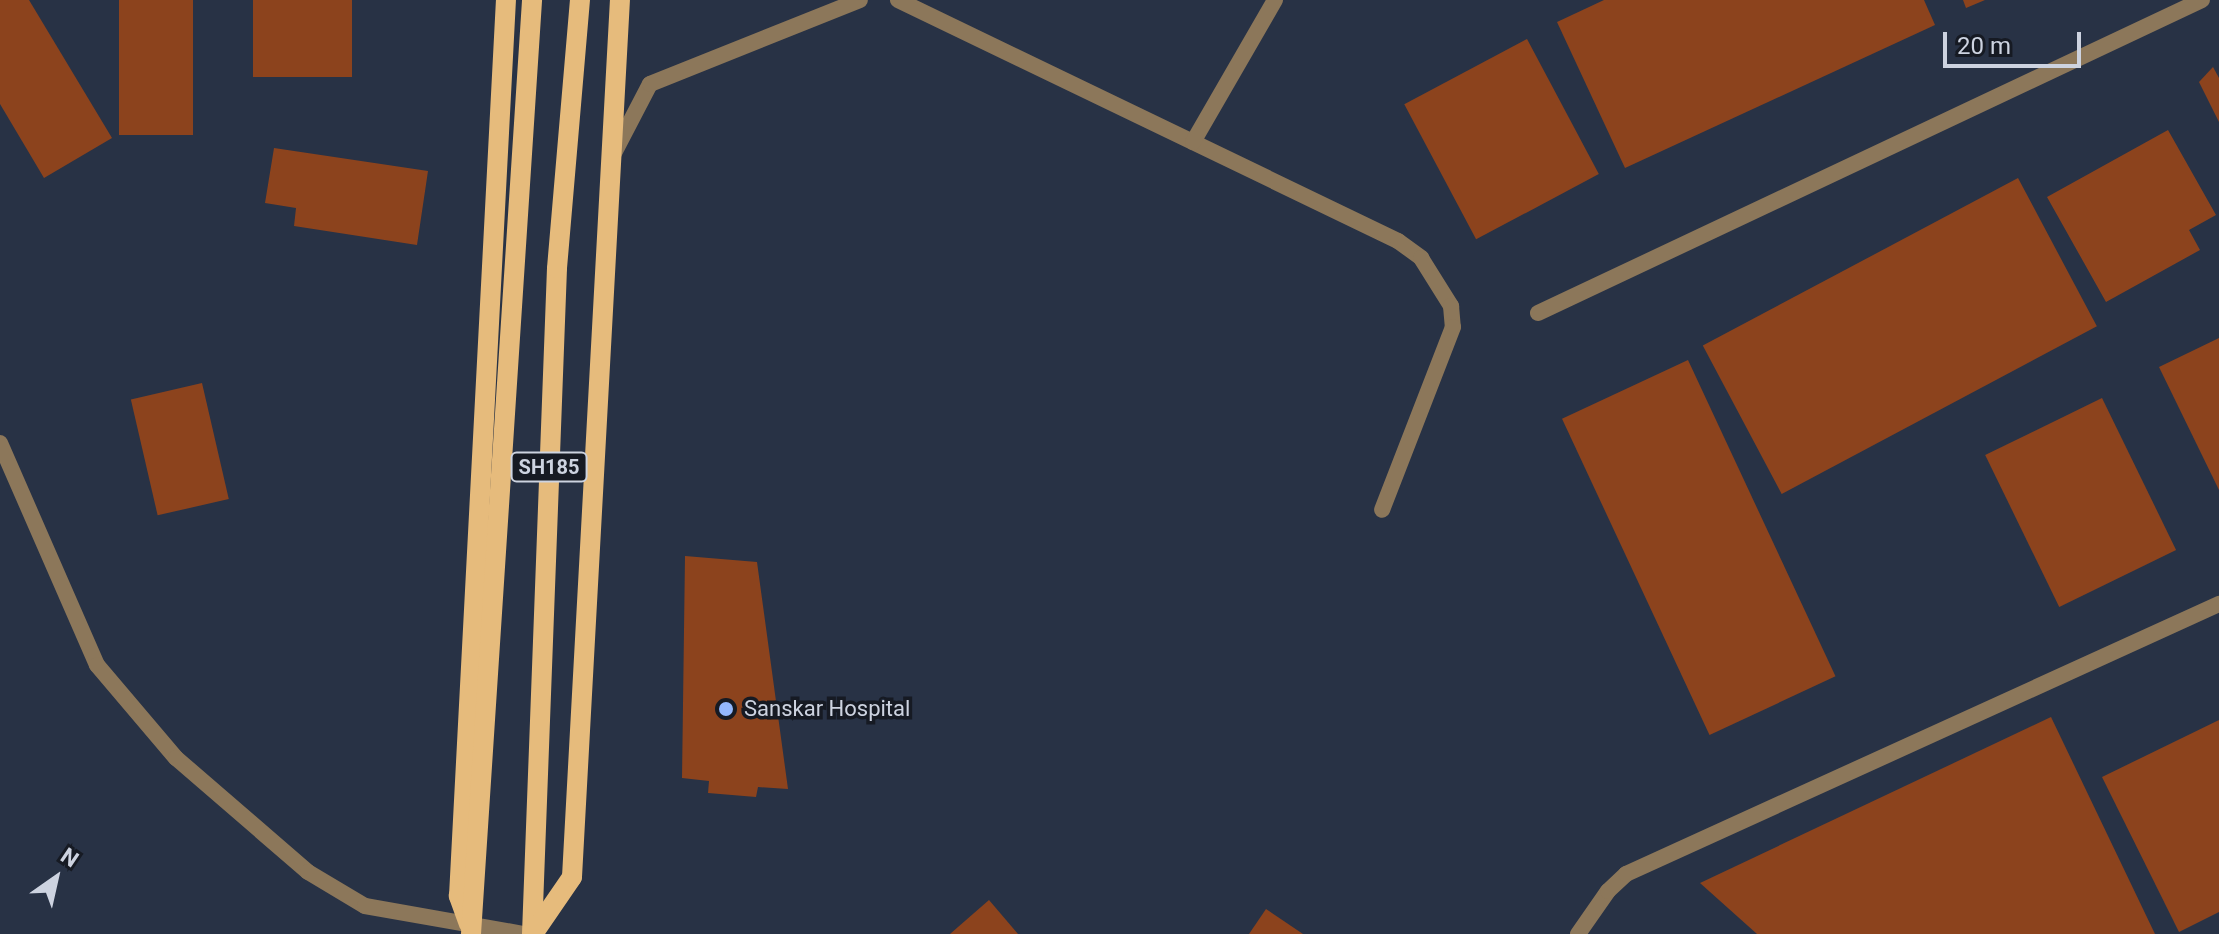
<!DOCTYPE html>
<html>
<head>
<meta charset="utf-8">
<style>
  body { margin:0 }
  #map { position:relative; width:2219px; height:934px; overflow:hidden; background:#283245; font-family:Roboto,sans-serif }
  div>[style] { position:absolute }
  .building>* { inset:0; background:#8c431d; transform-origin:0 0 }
  .lane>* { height:16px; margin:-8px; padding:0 8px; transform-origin:8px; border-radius:8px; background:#8c775a }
  .street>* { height:16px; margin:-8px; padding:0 8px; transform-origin:8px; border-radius:8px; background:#8c775a }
  .primary>* { height:20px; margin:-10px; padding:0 10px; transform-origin:10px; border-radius:10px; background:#e6bb7c }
  .dots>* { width:22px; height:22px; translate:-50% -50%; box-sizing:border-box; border:4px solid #161a23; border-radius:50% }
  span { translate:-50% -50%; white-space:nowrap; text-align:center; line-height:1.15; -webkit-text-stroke:7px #161a23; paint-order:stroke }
  .shield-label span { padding:2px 6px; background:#161a23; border:2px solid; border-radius:6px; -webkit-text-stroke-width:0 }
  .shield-label { font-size:20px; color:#cdd3e0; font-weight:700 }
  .poi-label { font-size:22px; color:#cdd3e0 }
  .left { translate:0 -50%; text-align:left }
  .north { position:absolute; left:16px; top:838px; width:80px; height:80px; -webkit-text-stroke:6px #161a23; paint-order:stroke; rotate:34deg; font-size:22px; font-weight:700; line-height:32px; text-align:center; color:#cdd3e0 }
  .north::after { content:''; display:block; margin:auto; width:28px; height:36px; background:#cdd3e0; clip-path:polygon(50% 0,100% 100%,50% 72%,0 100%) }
  .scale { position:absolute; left:1943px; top:32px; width:138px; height:36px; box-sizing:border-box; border:4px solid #cdd3e0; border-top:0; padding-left:10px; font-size:24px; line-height:28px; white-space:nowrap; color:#cdd3e0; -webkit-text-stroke:6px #161a23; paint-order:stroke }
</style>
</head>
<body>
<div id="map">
  <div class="building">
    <i style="clip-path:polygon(0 0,29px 0,112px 138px,44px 178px,0 104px)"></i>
    <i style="left:119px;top:0;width:74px;height:135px"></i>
    <i style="left:253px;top:0;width:99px;height:77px"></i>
    <i style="clip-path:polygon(1604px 0,1924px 0,1935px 25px,1625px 168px,1557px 22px)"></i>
    <i style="clip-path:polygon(1963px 0,1985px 0,1966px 8px)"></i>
    <i style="left:1527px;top:39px;width:153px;height:139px;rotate:62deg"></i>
    <i style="clip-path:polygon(2213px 67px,2219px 78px,2219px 122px,2199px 82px)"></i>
    <i style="clip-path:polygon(2168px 130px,2216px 215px,2189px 230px,2200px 250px,2106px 302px,2047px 197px)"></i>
    <i style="clip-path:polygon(274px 148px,428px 171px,417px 245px,294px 226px,296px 208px,265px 203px)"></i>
    <i style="left:2018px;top:178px;width:168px;height:357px;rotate:62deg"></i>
    <i style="clip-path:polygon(2219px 338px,2219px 490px,2159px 367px)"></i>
    <i style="left:1688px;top:360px;width:349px;height:139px;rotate:65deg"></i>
    <i style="left:202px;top:383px;width:119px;height:73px;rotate:77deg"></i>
    <i style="left:2102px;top:398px;width:169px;height:130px;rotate:64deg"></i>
    <i style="clip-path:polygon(685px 556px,757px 562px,788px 789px,758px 787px,756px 797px,708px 793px,709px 781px,682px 778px)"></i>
    <i style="clip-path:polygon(2051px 717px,2155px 934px,1757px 934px,1700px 883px)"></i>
    <i style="clip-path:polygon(2219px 720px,2219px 912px,2179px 932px,2102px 777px)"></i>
    <i style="clip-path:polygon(989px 900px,1018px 934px,950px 934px)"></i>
    <i style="clip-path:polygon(1266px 909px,1303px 934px,1249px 934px)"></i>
  </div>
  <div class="lane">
    <i style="left:898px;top:0;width:555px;rotate:25.73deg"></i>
    <i style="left:1398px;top:241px;width:29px;rotate:36deg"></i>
    <i style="left:1421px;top:258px;width:57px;rotate:58deg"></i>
    <i style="left:1451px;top:306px;width:21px;rotate:85deg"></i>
    <i style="left:1453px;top:327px;width:196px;rotate:111.2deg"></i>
    <i style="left:1193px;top:142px;width:164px;rotate:-60deg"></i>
    <i style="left:613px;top:155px;width:80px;rotate:-62.5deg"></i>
    <i style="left:650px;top:84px;width:226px;rotate:-21.8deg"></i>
    <i style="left:1538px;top:313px;width:734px;rotate:-25.24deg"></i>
    <i style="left:1578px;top:934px;width:52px;rotate:-55.1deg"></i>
    <i style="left:1608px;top:891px;width:25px;rotate:-43deg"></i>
    <i style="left:1626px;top:874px;width:652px;rotate:-24.48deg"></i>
  </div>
  <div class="street">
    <i style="left:0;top:443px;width:242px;rotate:66.4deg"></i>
    <i style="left:97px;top:665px;width:122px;rotate:49.7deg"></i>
    <i style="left:176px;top:758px;width:174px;rotate:40.8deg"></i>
    <i style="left:308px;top:872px;width:66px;rotate:30.8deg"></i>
    <i style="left:365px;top:906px;width:160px;rotate:10deg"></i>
  </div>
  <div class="primary">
    <i style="left:469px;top:924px;width:30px;rotate:-110deg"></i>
    <i style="left:459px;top:896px;width:897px;rotate:-87deg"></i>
    <i style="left:471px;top:934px;width:936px;rotate:-86.26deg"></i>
    <i style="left:532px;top:934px;width:666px;rotate:-87.85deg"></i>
    <i style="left:557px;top:268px;width:269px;rotate:-85.1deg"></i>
    <i style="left:533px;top:934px;width:69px;rotate:-55.6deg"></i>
    <i style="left:572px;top:877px;width:878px;rotate:-86.87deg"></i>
  </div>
  <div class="dots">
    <i style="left:726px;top:709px;background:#93b7fd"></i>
  </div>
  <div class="shield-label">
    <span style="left:549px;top:467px">SH185</span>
  </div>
  <div class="poi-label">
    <span class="left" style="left:744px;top:709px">Sanskar Hospital</span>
  </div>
  <div class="north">N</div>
  <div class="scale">20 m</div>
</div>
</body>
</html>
